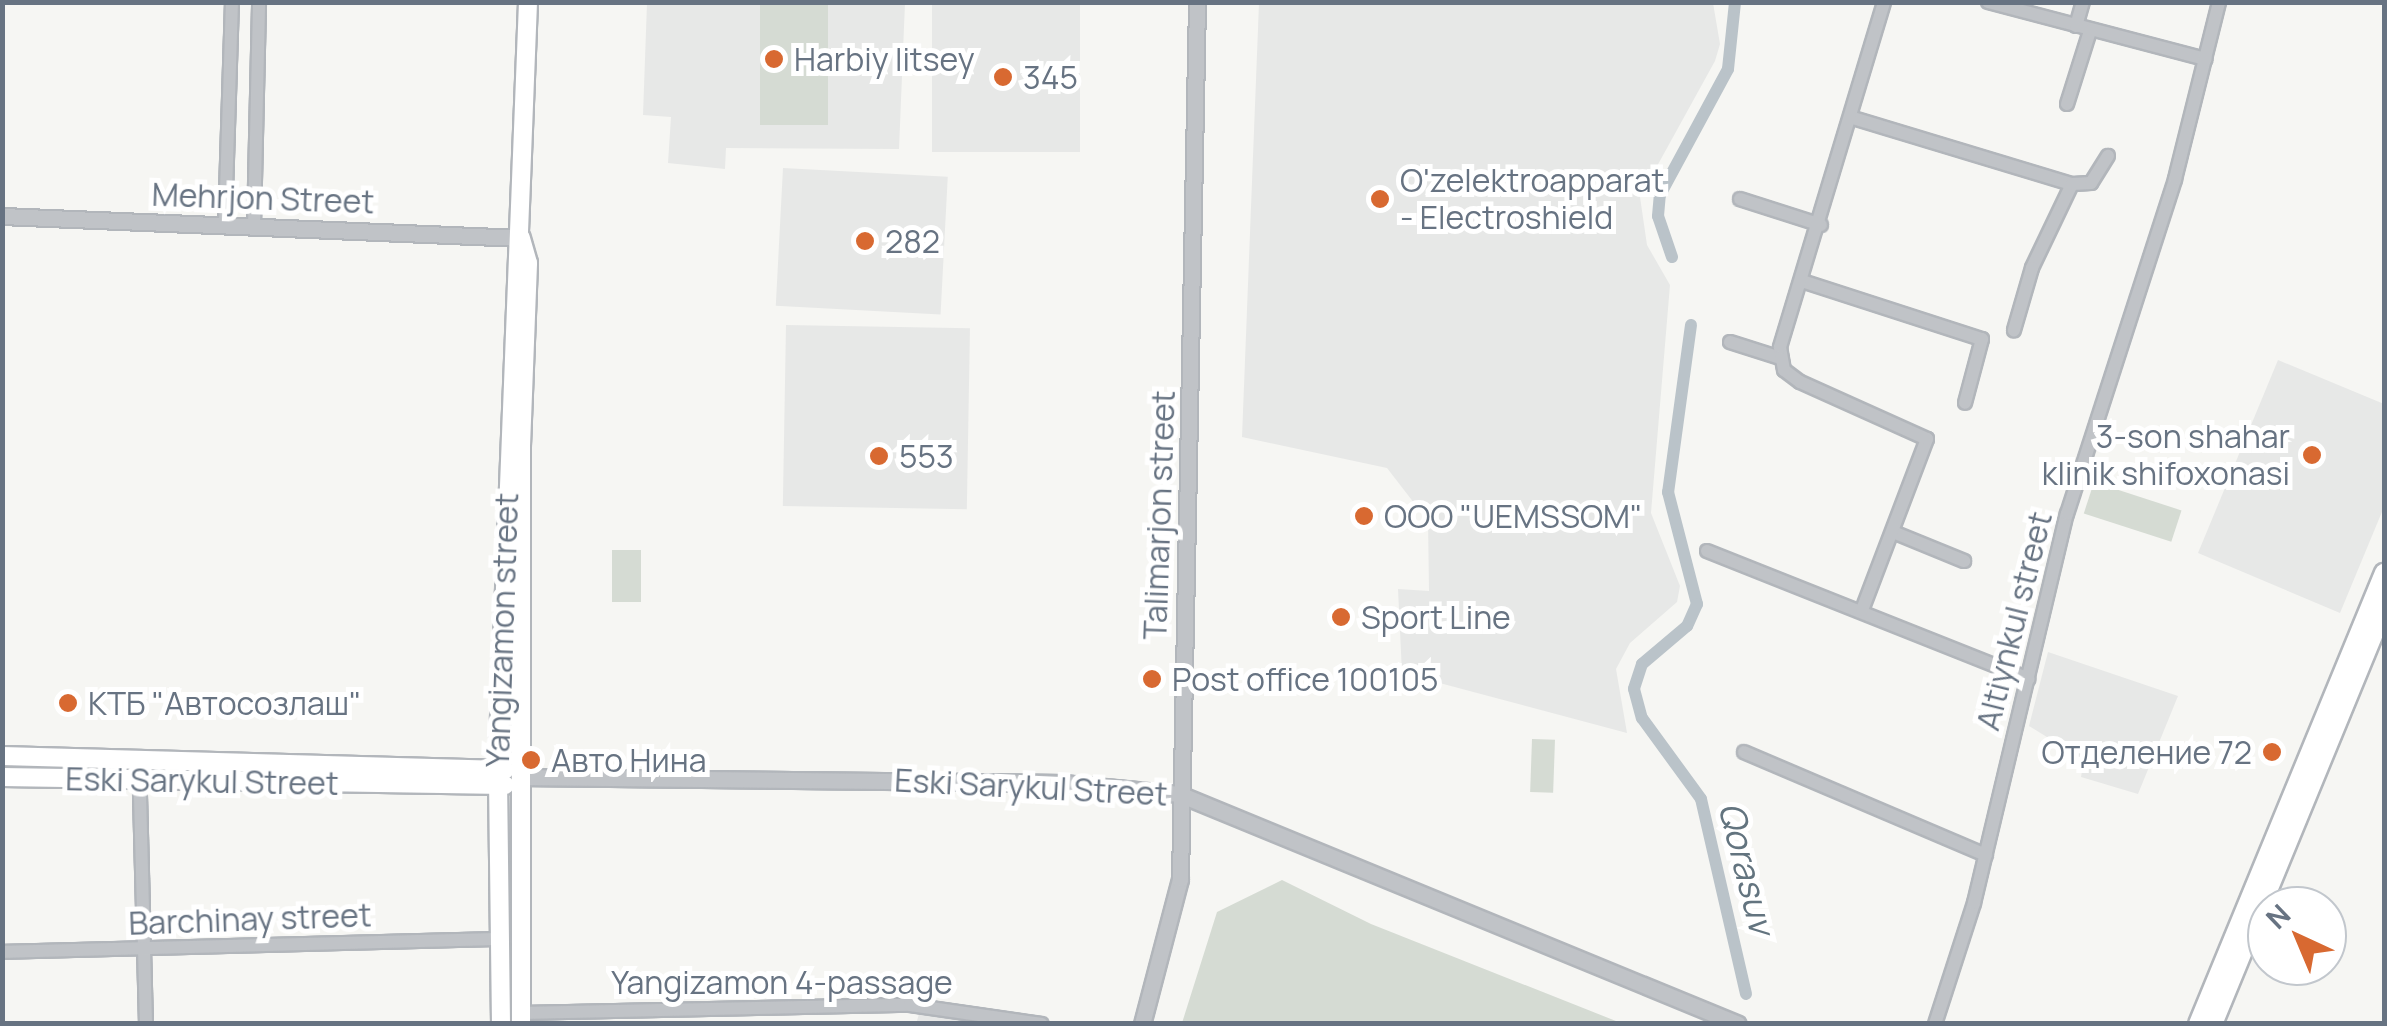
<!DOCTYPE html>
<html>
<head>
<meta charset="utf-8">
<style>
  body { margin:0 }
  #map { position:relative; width:2387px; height:1026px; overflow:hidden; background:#f6f6f3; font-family:Manrope,sans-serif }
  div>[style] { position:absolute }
  .built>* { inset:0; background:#e7e8e7; transform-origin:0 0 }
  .green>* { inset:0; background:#d5dbd3; transform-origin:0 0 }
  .canal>* { height:12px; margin:-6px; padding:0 6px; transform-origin:6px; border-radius:6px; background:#bac3c9 }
  .roads { filter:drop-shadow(2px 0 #b2b6bb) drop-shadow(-2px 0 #b2b6bb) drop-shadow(0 2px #b2b6bb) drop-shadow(0 -2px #b2b6bb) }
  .minor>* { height:12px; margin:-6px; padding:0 6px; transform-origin:6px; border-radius:6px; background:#c0c3c7 }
  .tertiary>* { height:15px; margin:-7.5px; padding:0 7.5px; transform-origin:7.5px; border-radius:7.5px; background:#c0c3c7 }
  .secondary>* { height:18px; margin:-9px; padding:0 9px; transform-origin:9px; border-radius:9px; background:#fff }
  .dots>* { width:28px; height:28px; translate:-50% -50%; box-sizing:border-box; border:5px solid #fff; border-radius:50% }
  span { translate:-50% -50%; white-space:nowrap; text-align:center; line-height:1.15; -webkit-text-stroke:10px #fff; paint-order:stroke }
  .poi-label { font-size:32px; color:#677382 }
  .left { translate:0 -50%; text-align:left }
  .right { translate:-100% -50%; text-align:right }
  .street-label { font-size:32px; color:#677382 }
  .water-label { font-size:35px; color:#63747f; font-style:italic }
  .frame { position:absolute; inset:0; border:5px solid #677382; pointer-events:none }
  .north { position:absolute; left:2247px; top:886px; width:100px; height:100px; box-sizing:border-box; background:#fff; border:2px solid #c2c7cd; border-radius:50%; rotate:316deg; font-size:28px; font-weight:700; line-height:40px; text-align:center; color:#677382 }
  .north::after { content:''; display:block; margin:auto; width:35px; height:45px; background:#d86931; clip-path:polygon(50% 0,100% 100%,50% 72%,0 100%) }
</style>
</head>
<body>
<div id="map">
  <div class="built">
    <i style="clip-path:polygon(647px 3px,905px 3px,899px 149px,726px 148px,725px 169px,668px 163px,671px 117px,643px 115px)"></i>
    <i style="left:932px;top:3px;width:148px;height:149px"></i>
    <i style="clip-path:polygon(1259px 3px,1713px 3px,1720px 44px,1715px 61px,1640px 197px,1647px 245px,1670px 285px,1651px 513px,1680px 586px,1677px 602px,1630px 643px,1616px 669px,1627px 733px,1402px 673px,1398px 589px,1429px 591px,1428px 521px,1387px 468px,1242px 437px)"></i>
    <i style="left:783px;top:168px;width:165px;height:138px;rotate:3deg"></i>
    <i style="left:786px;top:325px;width:184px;height:181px;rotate:1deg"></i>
    <i style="clip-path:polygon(2278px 360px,2384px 404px,2384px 507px,2340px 613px,2198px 553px)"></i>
    <i style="clip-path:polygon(2048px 652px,2178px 696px,2138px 794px,2081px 777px,2084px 760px,2029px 726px)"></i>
    <i style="clip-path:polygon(919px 1014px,998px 1020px,1010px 1024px,916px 1024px)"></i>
  </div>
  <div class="green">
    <i style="left:760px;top:3px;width:68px;height:122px"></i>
    <i style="left:2094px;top:482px;width:92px;height:33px;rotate:18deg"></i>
    <i style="left:612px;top:550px;width:29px;height:52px"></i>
    <i style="left:1532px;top:739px;width:23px;height:53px;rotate:2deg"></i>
    <i style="clip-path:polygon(1282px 880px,1371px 924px,1621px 1023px,1182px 1023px,1217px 912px)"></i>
  </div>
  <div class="canal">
    <i style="left:1672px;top:257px;width:43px;rotate:-108.9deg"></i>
    <i style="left:1658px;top:216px;width:21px;rotate:-85deg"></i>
    <i style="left:1660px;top:195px;width:143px;rotate:-61.6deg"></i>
    <i style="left:1728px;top:69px;width:67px;rotate:-84deg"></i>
    <i style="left:1691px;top:325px;width:169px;rotate:97.8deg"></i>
    <i style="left:1668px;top:492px;width:116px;rotate:75.5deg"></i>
    <i style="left:1697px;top:604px;width:24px;rotate:114deg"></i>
    <i style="left:1687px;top:626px;width:59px;rotate:139.8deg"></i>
    <i style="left:1642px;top:664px;width:26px;rotate:108deg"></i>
    <i style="left:1634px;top:689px;width:30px;rotate:75deg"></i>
    <i style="left:1642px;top:718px;width:100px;rotate:53.9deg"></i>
    <i style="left:1701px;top:799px;width:200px;rotate:77deg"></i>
  </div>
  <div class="roads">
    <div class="minor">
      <i style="left:1988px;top:2px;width:225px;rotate:14.7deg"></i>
      <i style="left:2076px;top:26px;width:25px;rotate:-74deg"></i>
      <i style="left:2067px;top:104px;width:77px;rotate:-72.5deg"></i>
      <i style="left:1853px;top:118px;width:229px;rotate:16.8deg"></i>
      <i style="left:2072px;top:184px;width:93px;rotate:115.5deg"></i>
      <i style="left:2032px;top:268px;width:65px;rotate:106.2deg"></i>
      <i style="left:2072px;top:184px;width:19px;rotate:-3deg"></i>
      <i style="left:2091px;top:183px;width:32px;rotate:-58deg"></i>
      <i style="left:1740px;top:199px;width:85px;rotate:17.8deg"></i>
      <i style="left:225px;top:224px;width:222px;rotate:-88.2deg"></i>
      <i style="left:254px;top:226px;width:224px;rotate:-88.7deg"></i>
      <i style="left:1805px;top:282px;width:186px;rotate:17.9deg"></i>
      <i style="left:1982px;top:339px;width:66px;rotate:104.9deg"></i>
      <i style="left:1730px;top:342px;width:52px;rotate:17.7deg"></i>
      <i style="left:1893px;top:532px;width:77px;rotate:22.2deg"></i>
      <i style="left:1707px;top:551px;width:346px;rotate:21.7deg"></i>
      <i style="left:1862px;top:610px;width:183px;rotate:-69.2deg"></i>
      <i style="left:1927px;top:439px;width:139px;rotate:-155.8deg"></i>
      <i style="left:1800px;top:382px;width:20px;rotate:-143deg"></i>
      <i style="left:1784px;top:370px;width:23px;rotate:-100deg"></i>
      <i style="left:1780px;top:347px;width:360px;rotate:-73.2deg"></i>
      <i style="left:1744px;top:752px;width:263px;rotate:23.1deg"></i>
      <i style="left:139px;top:757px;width:267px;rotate:88.5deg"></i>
      <i style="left:2px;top:952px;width:498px;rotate:-1.5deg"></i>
      <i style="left:520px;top:1013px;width:390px;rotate:-1.2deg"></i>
      <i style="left:910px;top:1005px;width:133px;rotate:8.2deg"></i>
      <i style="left:1935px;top:1024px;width:127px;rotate:-72.1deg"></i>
      <i style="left:1974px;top:903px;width:400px;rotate:-76.6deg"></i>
      <i style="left:2067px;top:514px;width:352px;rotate:-72.1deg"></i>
      <i style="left:2175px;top:179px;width:182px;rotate:-76deg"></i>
    </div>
    <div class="tertiary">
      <i style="left:2px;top:216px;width:519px;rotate:2.43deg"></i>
      <i style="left:518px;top:777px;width:545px;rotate:0.63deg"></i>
      <i style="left:1063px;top:783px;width:117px;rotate:5.4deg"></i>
      <i style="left:1179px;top:794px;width:604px;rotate:22.36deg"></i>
      <i style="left:1142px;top:1024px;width:150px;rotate:-75.3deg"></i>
      <i style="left:1180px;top:879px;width:877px;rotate:-88.89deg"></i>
    </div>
    <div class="secondary">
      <i style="left:2px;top:756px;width:503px;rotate:1.59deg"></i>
      <i style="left:2px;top:777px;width:503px;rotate:0.91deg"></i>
      <i style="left:501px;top:1024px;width:258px;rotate:-90.7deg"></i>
      <i style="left:498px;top:766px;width:765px;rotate:-87.75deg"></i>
      <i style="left:521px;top:1024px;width:578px;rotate:-90deg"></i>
      <i style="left:521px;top:446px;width:183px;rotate:-87.8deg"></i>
      <i style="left:528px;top:263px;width:26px;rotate:-106deg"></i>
      <i style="left:2198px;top:1024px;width:488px;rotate:-67.6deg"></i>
      <i style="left:2213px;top:1024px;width:448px;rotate:-67.6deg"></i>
    </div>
  </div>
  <div class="dots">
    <i style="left:774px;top:59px;background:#d86931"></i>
    <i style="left:1003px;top:77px;background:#d86931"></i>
    <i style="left:1380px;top:199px;background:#d86931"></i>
    <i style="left:865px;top:241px;background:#d86931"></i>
    <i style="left:2312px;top:455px;background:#d86931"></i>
    <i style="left:879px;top:456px;background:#d86931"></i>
    <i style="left:1364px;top:516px;background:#d86931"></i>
    <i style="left:1341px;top:617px;background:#d86931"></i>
    <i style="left:1152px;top:679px;background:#d86931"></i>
    <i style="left:68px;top:703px;background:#d86931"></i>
    <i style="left:2272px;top:752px;background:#d86931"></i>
    <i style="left:531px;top:760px;background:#d86931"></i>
  </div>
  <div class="poi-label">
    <span class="left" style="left:794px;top:59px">Harbiy litsey</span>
    <span class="left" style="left:1023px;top:77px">345</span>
    <span class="left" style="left:1400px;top:199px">O'zelektroapparat<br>- Electroshield</span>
    <span class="left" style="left:885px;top:241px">282</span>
    <span class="right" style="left:2290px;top:455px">3-son shahar<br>klinik shifoxonasi</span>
    <span class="left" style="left:899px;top:456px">553</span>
    <span class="left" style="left:1384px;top:516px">ООО "UEMSSOM"</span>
    <span class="left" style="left:1361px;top:617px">Sport Line</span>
    <span class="left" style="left:1172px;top:679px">Post office 100105</span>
    <span class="left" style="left:88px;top:703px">КТБ "Автосозлаш"</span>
    <span class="right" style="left:2252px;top:752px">Отделение 72</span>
    <span class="left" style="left:551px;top:760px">Авто Нина</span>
  </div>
  <div class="street-label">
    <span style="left:263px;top:198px;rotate:2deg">Mehrjon Street</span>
    <span style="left:1159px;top:515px;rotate:-88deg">Talimarjon street</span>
    <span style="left:2014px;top:621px;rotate:-76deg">Altiynkul street</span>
    <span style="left:502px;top:630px;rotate:-88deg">Yangizamon street</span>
    <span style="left:202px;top:781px;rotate:1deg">Eski Sarykul Street</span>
    <span style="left:1031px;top:787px;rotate:3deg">Eski Sarykul Street</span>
    <span style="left:250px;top:919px;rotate:-2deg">Barchinay street</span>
    <span style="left:782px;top:982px">Yangizamon 4-passage</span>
  </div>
  <div class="water-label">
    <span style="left:1747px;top:868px;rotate:76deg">Qorasuv</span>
  </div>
  <div class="frame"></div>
  <div class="north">N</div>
</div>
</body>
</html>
